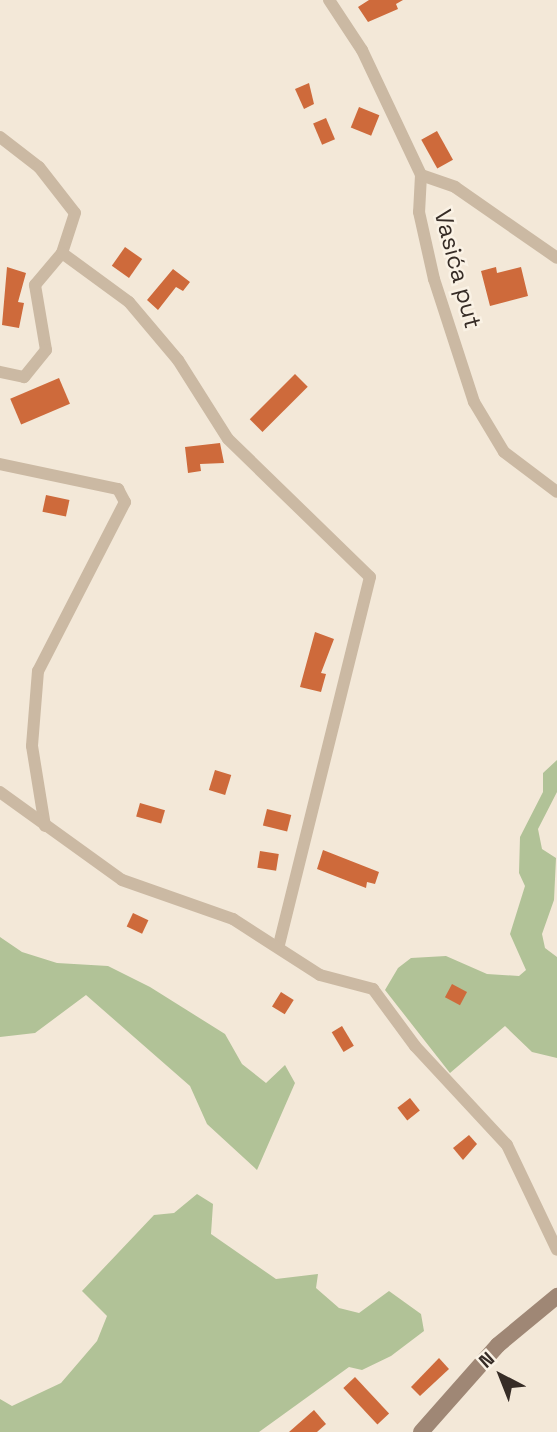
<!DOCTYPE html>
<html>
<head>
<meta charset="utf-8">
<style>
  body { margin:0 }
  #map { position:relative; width:557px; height:1432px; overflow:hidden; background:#f3e8d8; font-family:"Space Grotesk",sans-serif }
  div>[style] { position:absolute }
  .green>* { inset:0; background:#b1c297 }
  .building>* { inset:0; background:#ce6a3b; transform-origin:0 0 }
  .street>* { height:12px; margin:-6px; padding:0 6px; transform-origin:6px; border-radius:6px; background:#cbb9a3 }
  .secondary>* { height:16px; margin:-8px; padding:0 8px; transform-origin:8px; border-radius:8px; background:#9f8775 }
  span { translate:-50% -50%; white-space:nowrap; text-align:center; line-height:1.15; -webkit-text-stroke:5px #faf2e5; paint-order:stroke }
  .street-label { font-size:24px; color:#362c26 }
  .north { position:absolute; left:466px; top:1341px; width:70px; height:70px; -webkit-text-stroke:5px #faf2e5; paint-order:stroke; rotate:318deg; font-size:19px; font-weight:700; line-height:28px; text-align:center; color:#362c26 }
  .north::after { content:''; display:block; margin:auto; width:24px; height:32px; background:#362c26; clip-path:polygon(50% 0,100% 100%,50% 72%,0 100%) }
</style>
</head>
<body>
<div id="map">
  <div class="green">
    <i style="clip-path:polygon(557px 760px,557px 792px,538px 829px,542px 849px,556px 858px,554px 900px,542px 934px,545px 948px,557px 957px,557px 1058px,532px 1052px,505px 1026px,450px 1073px,385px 990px,398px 968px,411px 958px,446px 956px,487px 974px,519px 976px,526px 970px,510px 934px,525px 886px,519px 873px,520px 837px,543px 792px,543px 773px)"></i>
    <i style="clip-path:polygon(0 937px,22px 952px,57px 963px,108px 966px,150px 987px,225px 1034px,242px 1064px,266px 1083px,285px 1065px,295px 1083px,257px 1170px,207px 1124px,190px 1086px,86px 995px,35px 1033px,0 1037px)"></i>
    <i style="clip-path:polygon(197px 1194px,213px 1204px,211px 1234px,276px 1279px,318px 1274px,316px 1288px,339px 1308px,359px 1313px,389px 1291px,421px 1314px,424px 1331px,391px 1356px,362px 1370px,349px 1367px,259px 1432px,0 1432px,0 1399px,12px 1406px,61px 1383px,97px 1341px,107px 1316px,82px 1291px,154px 1215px,174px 1213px)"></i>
  </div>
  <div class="building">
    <i style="clip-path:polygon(369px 0,403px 0,396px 4px,398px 9px,368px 22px,358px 7px)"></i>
    <i style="clip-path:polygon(309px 83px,314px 104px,304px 109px,295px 89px)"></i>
    <i style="left:359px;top:107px;width:22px;height:22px;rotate:22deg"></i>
    <i style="left:326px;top:118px;width:23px;height:14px;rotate:67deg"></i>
    <i style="left:437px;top:131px;width:33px;height:18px;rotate:61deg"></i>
    <i style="left:125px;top:247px;width:21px;height:23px;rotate:35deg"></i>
    <i style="clip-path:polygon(7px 267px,26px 273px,18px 302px,24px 303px,19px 328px,2px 325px)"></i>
    <i style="clip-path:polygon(496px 267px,497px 273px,521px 267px,528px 296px,490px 306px,481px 271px)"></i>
    <i style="clip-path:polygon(173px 269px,190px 282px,183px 291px,176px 287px,158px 310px,147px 300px)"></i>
    <i style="left:295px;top:374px;width:18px;height:64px;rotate:45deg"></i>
    <i style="left:59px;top:378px;width:28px;height:53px;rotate:67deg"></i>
    <i style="clip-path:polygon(220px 443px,224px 463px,200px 464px,201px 471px,188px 473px,185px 447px)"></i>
    <i style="left:46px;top:495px;width:24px;height:17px;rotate:12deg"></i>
    <i style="clip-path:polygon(315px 632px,334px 639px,321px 673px,326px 674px,321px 692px,300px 687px)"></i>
    <i style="left:215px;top:770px;width:17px;height:21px;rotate:17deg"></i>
    <i style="left:140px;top:803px;width:26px;height:14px;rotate:16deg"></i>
    <i style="left:267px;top:809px;width:25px;height:17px;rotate:14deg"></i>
    <i style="clip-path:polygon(323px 850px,379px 872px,375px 884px,367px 882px,366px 888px,317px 869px)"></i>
    <i style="left:260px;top:851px;width:19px;height:17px;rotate:9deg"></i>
    <i style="left:133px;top:913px;width:17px;height:15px;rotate:25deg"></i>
    <i style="left:452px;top:984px;width:17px;height:15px;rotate:28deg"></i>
    <i style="left:281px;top:992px;width:15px;height:17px;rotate:32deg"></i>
    <i style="left:342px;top:1026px;width:23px;height:12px;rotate:59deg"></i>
    <i style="left:410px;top:1098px;width:16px;height:16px;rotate:52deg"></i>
    <i style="clip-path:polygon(469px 1135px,477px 1144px,463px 1160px,453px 1148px)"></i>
    <i style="clip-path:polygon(439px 1358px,449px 1369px,420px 1396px,411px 1387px)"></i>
    <i style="left:355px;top:1377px;width:50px;height:16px;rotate:47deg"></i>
    <i style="clip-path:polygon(314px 1410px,326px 1424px,317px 1432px,289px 1432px)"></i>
  </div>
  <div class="street">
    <i style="left:329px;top:0;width:60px;rotate:56.6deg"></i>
    <i style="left:362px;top:50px;width:138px;rotate:64.7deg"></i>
    <i style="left:421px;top:175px;width:37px;rotate:93deg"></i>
    <i style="left:419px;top:212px;width:69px;rotate:77.4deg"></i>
    <i style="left:434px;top:279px;width:129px;rotate:72deg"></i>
    <i style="left:474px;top:402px;width:58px;rotate:59deg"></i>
    <i style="left:504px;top:452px;width:66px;rotate:37deg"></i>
    <i style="left:0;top:137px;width:49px;rotate:37.6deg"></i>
    <i style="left:39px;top:167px;width:58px;rotate:52deg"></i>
    <i style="left:75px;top:213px;width:42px;rotate:108deg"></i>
    <i style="left:62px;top:253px;width:42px;rotate:130.2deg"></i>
    <i style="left:35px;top:285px;width:66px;rotate:80.4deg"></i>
    <i style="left:46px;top:350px;width:35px;rotate:129deg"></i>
    <i style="left:24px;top:377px;width:25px;rotate:-168deg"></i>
    <i style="left:421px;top:175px;width:36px;rotate:19deg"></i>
    <i style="left:455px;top:187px;width:124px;rotate:34.8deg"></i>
    <i style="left:62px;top:253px;width:83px;rotate:36.2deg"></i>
    <i style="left:129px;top:302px;width:76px;rotate:49.8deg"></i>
    <i style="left:178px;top:360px;width:93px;rotate:57.7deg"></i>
    <i style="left:228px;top:439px;width:198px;rotate:44.2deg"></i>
    <i style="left:370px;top:577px;width:379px;rotate:103.9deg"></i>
    <i style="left:0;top:464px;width:121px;rotate:12deg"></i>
    <i style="left:118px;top:489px;width:15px;rotate:62deg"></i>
    <i style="left:125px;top:502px;width:190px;rotate:117.2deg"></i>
    <i style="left:38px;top:671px;width:75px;rotate:94.6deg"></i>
    <i style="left:32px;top:746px;width:81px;rotate:80.8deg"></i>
    <i style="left:0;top:792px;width:150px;rotate:35.8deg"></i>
    <i style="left:122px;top:880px;width:118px;rotate:19.4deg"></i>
    <i style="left:233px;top:919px;width:103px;rotate:32.8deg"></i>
    <i style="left:320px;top:975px;width:55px;rotate:14.8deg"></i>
    <i style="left:373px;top:989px;width:71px;rotate:53.6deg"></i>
    <i style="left:415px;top:1046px;width:135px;rotate:47.1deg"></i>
    <i style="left:507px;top:1145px;width:116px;rotate:64.5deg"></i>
  </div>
  <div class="secondary">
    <i style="left:421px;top:1432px;width:116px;rotate:-48.5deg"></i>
    <i style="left:498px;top:1345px;width:77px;rotate:-39.7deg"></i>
  </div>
  <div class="street-label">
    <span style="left:458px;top:269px;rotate:75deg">Vasića put</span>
  </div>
  <div class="north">N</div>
</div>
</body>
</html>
